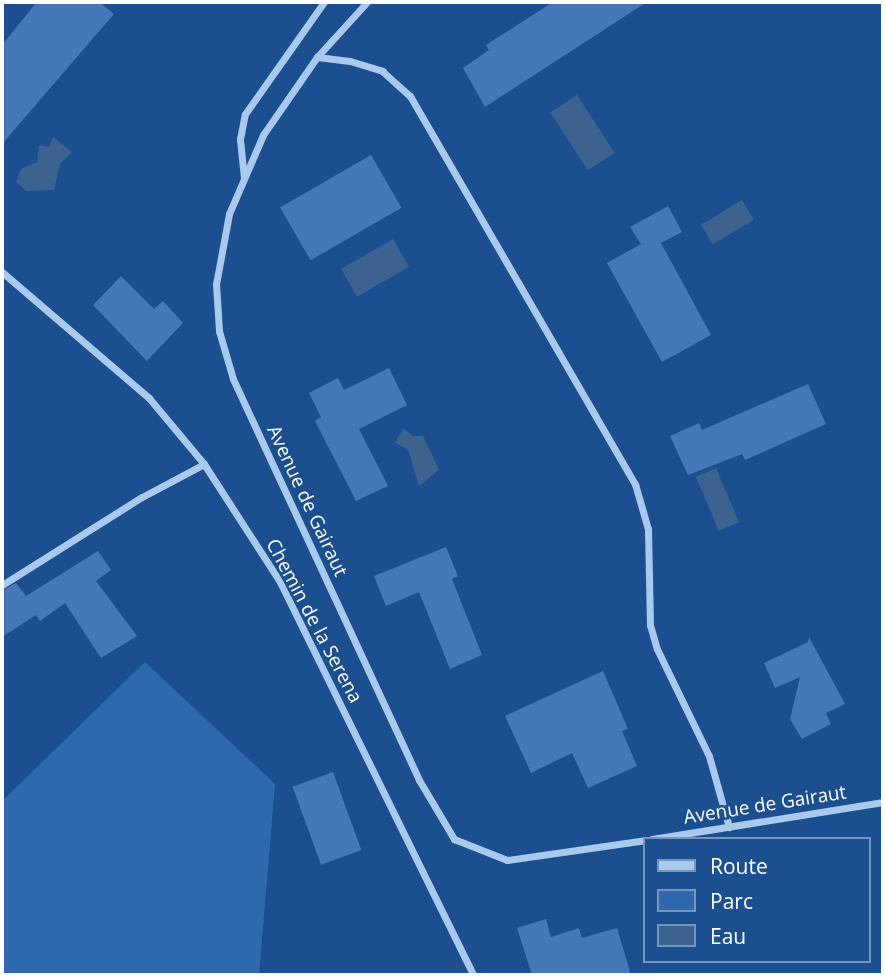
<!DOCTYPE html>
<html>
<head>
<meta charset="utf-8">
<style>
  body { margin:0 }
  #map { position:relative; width:885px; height:977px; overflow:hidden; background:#1b4f8f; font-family:"Open Sans",sans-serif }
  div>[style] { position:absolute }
  .green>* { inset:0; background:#2e69ad }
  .water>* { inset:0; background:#3c6290; transform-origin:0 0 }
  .building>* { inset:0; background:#4478b7; transform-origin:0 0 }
  .minor>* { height:7px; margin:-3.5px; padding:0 3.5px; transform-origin:3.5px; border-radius:3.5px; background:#a9c9ee }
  span { translate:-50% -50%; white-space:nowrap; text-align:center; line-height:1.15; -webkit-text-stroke:5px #1b4f8f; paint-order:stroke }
  .street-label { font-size:19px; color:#fff }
  .frame { position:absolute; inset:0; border:4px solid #fff; pointer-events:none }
  .legend { position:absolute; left:643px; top:837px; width:228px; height:126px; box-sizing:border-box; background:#1b4f8f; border:2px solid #7695bc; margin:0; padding:9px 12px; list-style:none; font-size:21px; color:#fff }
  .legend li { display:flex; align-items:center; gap:14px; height:35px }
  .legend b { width:35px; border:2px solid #7695bc }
</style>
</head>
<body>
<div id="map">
  <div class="green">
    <i style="clip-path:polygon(145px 662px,275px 784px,259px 975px,2px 975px,2px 801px)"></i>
  </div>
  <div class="water">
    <i style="left:577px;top:95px;width:69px;height:32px;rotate:57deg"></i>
    <i style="clip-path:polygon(53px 137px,72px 152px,60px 164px,54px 190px,26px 191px,16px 182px,21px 169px,37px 162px,39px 145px,49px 147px)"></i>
    <i style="left:742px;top:200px;width:23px;height:48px;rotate:59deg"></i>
    <i style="left:393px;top:239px;width:32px;height:60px;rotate:60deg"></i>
    <i style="clip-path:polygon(403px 428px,413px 436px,423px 436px,439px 470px,419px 486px,408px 449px,395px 443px)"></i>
    <i style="left:716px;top:468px;width:59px;height:22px;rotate:67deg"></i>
  </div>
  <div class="building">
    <i style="clip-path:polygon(37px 2px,99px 2px,114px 14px,2px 144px,2px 45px)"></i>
    <i style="clip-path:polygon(553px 2px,647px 2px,485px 107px,463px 68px,489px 50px,486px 45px)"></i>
    <i style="left:371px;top:155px;width:61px;height:105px;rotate:60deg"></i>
    <i style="clip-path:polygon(668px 206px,682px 232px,661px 243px,711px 335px,662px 362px,607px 263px,641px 244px,630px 227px)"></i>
    <i style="clip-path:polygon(121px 276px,154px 309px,163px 301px,183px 323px,147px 361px,93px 305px)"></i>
    <i style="clip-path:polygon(389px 368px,407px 405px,359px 429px,388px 486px,356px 501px,315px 421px,321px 417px,309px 393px,338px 378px,344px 390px)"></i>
    <i style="clip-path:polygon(808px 384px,826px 424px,745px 460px,742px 454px,688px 475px,670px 436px,699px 423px,702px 430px)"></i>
    <i style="clip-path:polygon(446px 547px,458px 576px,452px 579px,482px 655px,450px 669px,419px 592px,386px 606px,374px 576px)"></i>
    <i style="clip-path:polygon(98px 551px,111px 570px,96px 581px,137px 636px,101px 658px,65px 603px,40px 621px,36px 615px,2px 637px,2px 591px,16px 583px,26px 596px)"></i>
    <i style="clip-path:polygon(809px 637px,845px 704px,826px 713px,831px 724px,802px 739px,790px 719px,800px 677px,775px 688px,764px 663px,808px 642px)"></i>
    <i style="clip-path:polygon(603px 671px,628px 729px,622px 731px,637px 766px,588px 788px,572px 753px,531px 773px,505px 716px)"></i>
    <i style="left:333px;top:772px;width:83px;height:43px;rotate:70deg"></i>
    <i style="clip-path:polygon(546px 919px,551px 937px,579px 928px,582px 938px,617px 928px,631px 975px,532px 975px,517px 928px)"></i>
  </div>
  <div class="minor">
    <i style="left:367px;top:2px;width:74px;rotate:132.3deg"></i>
    <i style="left:317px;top:57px;width:95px;rotate:124.7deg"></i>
    <i style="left:263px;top:135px;width:86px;rotate:113.3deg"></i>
    <i style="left:229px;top:214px;width:71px;rotate:100.5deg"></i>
    <i style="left:216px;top:284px;width:47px;rotate:86.3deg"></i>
    <i style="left:219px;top:331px;width:50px;rotate:73.7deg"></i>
    <i style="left:233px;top:379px;width:442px;rotate:65.1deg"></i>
    <i style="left:419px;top:780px;width:69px;rotate:59.3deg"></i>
    <i style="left:454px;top:839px;width:57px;rotate:21.6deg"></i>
    <i style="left:507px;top:860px;width:139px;rotate:-8.2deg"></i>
    <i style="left:317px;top:57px;width:33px;rotate:7deg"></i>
    <i style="left:350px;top:61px;width:34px;rotate:17deg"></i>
    <i style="left:382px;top:71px;width:38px;rotate:42deg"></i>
    <i style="left:410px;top:96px;width:449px;rotate:59.9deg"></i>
    <i style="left:635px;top:484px;width:47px;rotate:73.9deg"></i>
    <i style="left:648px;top:529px;width:96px;rotate:88.8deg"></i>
    <i style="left:650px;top:625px;width:25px;rotate:74deg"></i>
    <i style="left:657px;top:649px;width:119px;rotate:64.1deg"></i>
    <i style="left:709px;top:756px;width:74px;rotate:74.3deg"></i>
    <i style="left:244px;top:178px;width:39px;rotate:-96deg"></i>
    <i style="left:240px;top:139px;width:25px;rotate:-79deg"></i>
    <i style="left:245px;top:114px;width:137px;rotate:-54.8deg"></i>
    <i style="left:2px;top:272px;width:194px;rotate:40.6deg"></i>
    <i style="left:149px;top:398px;width:86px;rotate:50.2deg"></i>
    <i style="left:204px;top:464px;width:140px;rotate:57.2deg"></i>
    <i style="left:280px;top:582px;width:438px;rotate:63.8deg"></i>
    <i style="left:2px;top:585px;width:165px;rotate:-32.2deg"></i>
    <i style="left:142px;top:497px;width:70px;rotate:-28deg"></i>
    <i style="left:652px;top:839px;width:234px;rotate:-9.1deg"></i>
  </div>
  <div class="street-label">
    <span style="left:307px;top:501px;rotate:65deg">Avenue de Gairaut</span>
    <span style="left:314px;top:621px;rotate:62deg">Chemin de la Serena</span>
    <span style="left:765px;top:805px;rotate:-9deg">Avenue de Gairaut</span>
  </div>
  <div class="frame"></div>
  <ul class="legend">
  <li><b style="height:9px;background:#a9c9ee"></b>Route</li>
  <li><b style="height:19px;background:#2e69ad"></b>Parc</li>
  <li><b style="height:19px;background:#3c6290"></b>Eau</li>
  </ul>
</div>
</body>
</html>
